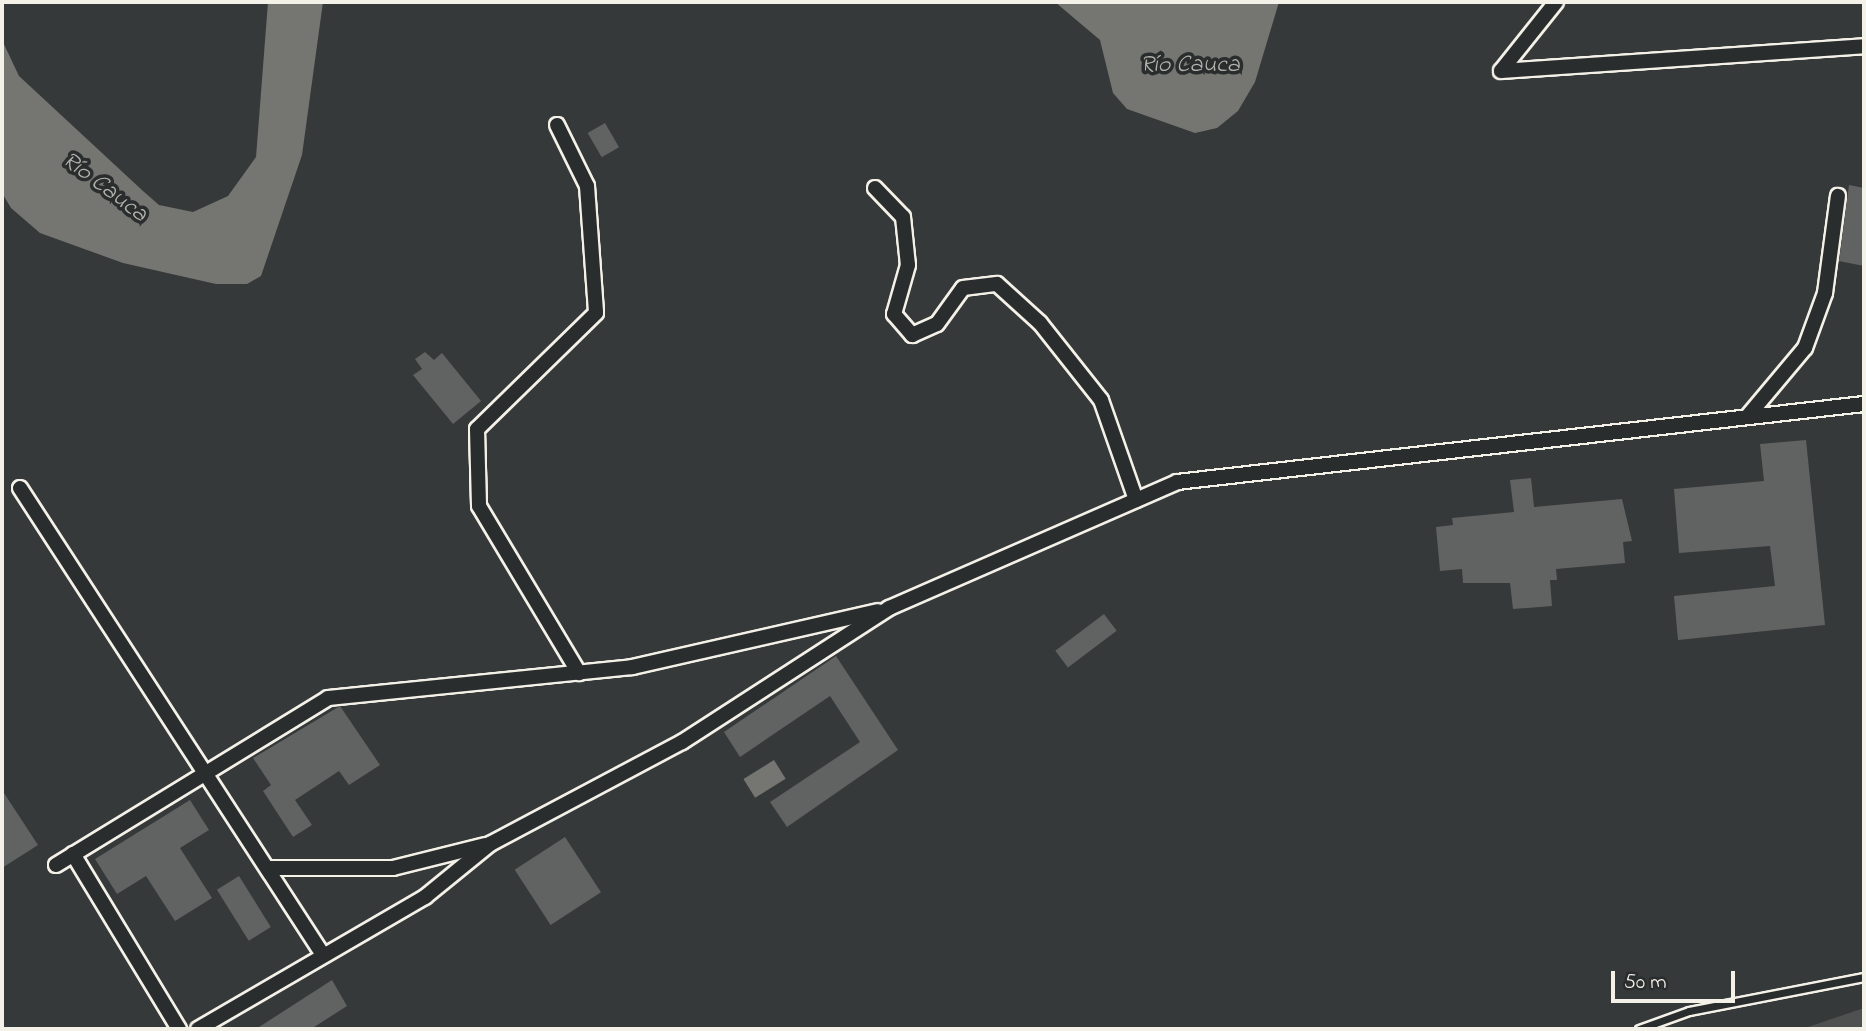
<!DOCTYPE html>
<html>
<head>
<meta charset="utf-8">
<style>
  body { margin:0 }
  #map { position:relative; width:1866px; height:1031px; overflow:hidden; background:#363939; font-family:"Indie Flower",sans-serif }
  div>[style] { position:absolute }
  .green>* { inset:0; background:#4e514f }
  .water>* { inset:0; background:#757572; transform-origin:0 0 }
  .building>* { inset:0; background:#616362; transform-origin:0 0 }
  .roads { filter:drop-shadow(2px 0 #f4f1e8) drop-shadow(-2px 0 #f4f1e8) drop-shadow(0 2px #f4f1e8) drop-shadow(0 -2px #f4f1e8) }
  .lane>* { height:7px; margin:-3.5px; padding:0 3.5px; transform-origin:3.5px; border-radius:3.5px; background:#2a2d2e }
  .street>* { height:14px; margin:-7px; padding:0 7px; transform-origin:7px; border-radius:7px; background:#2a2d2e }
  span { translate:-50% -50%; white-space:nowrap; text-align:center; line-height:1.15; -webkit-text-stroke:7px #2a2d2e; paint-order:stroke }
  .water-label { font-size:24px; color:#b4b3ad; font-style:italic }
  .frame { position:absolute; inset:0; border:4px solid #f4f1e8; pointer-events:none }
  .scale { position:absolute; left:1611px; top:971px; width:124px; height:32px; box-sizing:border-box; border:4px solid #f4f1e8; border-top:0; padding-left:9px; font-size:21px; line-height:24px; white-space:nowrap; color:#f4f1e8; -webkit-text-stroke:5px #2a2d2e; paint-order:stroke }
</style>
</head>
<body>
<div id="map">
  <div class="green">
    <i style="clip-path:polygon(1864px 1008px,1864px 1029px,1802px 1029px)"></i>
  </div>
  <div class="water">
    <i style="clip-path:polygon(268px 2px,323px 2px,302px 155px,261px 276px,247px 284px,216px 284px,123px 263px,40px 233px,11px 208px,2px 193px,2px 40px,19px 76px,143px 191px,159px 205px,193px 212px,228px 196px,256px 157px)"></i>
    <i style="clip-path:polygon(1055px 2px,1279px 2px,1255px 82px,1238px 111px,1217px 128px,1195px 133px,1127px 109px,1113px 93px,1100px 40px)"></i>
    <i style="left:774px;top:760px;width:22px;height:36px;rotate:58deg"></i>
  </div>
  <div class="building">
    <i style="left:605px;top:123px;width:28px;height:20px;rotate:60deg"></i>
    <i style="clip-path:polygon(1849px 185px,1864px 188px,1864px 266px,1839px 261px)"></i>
    <i style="clip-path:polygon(425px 352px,434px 360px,442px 353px,481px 401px,453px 424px,413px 375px,422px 369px,415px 359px)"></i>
    <i style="clip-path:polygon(1806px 440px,1825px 625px,1678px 640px,1674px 596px,1775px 586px,1770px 546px,1679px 553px,1674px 489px,1764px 481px,1760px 444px)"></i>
    <i style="clip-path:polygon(1531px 478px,1534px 507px,1622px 499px,1632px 541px,1623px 542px,1625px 563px,1556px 569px,1557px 580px,1550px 580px,1552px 606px,1513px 609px,1510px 583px,1463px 583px,1462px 569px,1440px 571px,1436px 527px,1453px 525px,1452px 518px,1514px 512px,1510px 480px)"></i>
    <i style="left:1104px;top:614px;width:21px;height:61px;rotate:53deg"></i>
    <i style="clip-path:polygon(836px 656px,898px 750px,787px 827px,770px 802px,860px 742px,830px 696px,740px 757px,724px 732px)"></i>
    <i style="clip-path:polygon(340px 706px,380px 765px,349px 785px,339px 771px,295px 800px,312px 825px,293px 837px,263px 791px,271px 785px,253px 758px)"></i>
    <i style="clip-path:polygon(2px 790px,38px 845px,2px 868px)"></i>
    <i style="clip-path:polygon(190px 800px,209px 830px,180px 848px,212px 898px,175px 921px,146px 876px,117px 894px,95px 859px)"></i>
    <i style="left:565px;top:837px;width:66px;height:60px;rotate:57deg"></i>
    <i style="left:239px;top:876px;width:60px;height:26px;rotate:58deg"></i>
    <i style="clip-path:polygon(332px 980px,347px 1006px,311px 1029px,256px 1029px)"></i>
  </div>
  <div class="roads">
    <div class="lane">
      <i style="left:1639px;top:1029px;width:53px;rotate:-19.8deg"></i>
      <i style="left:1689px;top:1011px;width:178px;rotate:-11deg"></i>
    </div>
    <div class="street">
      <i style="left:1556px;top:2px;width:88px;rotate:128.6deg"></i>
      <i style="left:1501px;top:71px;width:364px;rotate:-3.9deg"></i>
      <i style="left:557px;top:125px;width:68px;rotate:63.8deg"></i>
      <i style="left:587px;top:186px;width:127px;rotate:85.9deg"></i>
      <i style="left:596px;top:313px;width:166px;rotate:135.7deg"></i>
      <i style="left:477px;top:429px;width:77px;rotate:88.5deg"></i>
      <i style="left:479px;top:506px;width:195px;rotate:59.1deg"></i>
      <i style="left:875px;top:188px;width:40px;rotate:46deg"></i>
      <i style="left:903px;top:217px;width:48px;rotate:84.1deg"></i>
      <i style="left:908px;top:265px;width:51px;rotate:105.9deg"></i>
      <i style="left:894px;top:314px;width:28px;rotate:49deg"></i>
      <i style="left:912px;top:335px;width:27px;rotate:-24deg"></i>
      <i style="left:937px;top:324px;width:44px;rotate:-54.2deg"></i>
      <i style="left:963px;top:288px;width:34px;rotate:-7deg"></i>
      <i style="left:997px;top:284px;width:58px;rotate:42.2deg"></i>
      <i style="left:1040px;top:323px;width:98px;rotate:51.6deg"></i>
      <i style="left:1101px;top:400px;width:106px;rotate:70.7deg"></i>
      <i style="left:1747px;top:417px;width:90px;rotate:-50deg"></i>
      <i style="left:1805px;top:348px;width:59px;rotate:-70deg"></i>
      <i style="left:1825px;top:293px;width:98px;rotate:-82.4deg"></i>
      <i style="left:20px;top:488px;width:557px;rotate:57.02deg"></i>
      <i style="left:73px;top:854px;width:205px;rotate:58.8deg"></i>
      <i style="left:56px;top:865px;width:319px;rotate:-31.5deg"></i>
      <i style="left:328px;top:698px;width:306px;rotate:-5.8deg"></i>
      <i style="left:632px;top:667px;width:252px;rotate:-12.8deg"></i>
      <i style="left:268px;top:868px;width:125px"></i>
      <i style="left:393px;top:868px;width:95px;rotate:-14deg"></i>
      <i style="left:198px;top:1029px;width:263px;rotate:-30.2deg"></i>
      <i style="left:425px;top:897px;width:84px;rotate:-39.2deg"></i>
      <i style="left:490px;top:844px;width:217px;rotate:-28deg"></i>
      <i style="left:682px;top:742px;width:247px;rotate:-32.9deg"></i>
      <i style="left:889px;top:608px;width:314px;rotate:-23.6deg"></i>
      <i style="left:1177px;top:482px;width:691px;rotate:-6.48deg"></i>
    </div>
  </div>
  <div class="water-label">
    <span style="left:1190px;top:66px">Río Cauca</span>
    <span style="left:104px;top:188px;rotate:37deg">Río Cauca</span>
  </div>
  <div class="frame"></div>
  <div class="scale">50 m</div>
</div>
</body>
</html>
